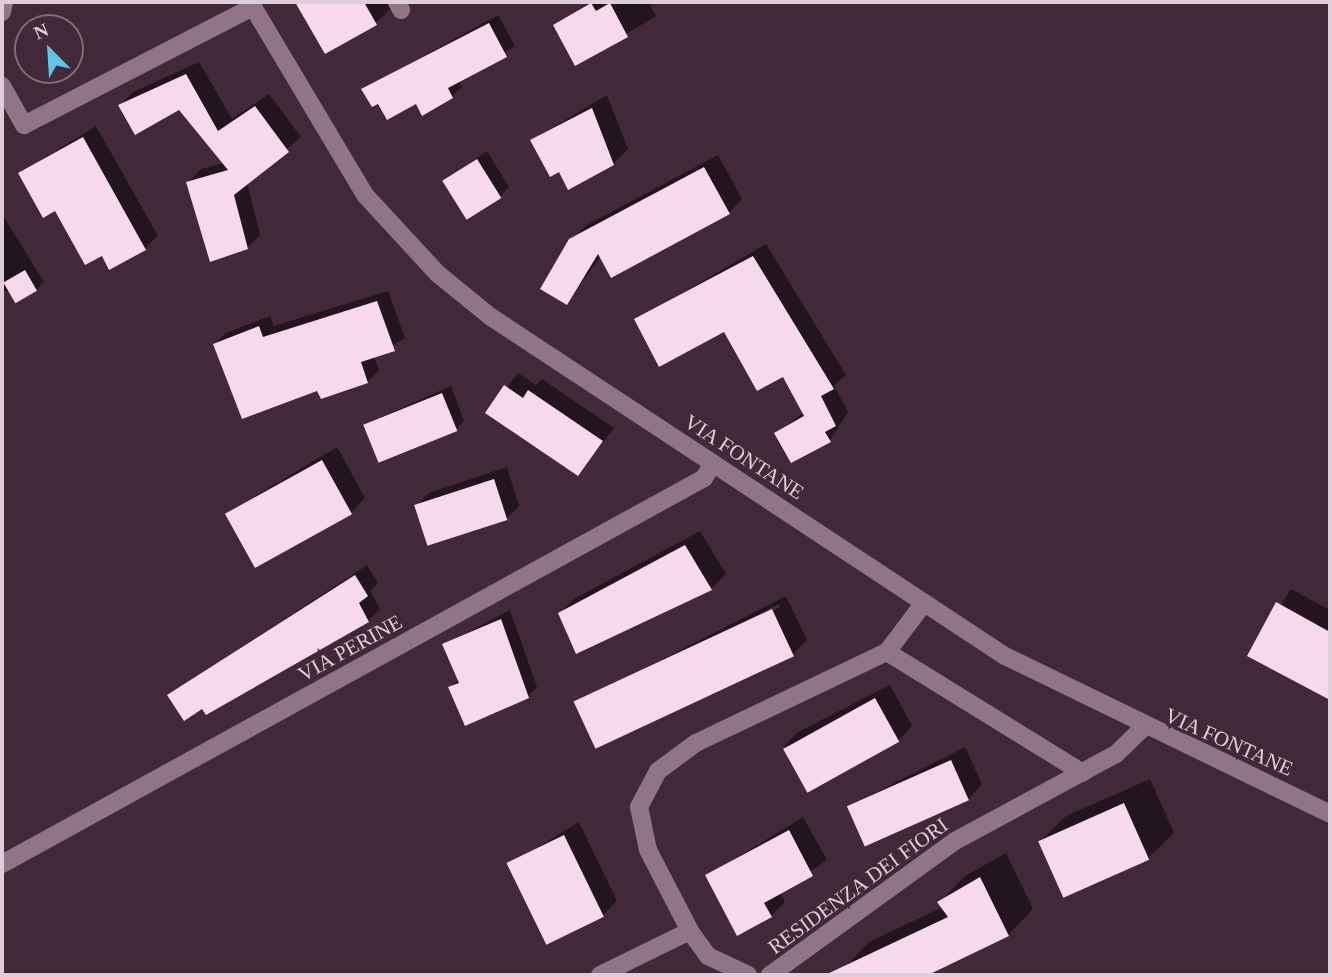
<!DOCTYPE html>
<html>
<head>
<meta charset="utf-8">
<style>
  body { margin:0 }
  #map { position:relative; width:1332px; height:977px; overflow:hidden; background:#41293a; font-family:Georgia,serif }
  div>[style] { position:absolute }
  .shadow>* { inset:0; background:#0007 }
  .building>* { inset:0; background:#f8d8ed; transform-origin:0 0 }
  .minor>* { height:18px; margin:-9px; padding:0 9px; transform-origin:9px; border-radius:9px; background:#907487 }
  span { translate:-50% -50%; white-space:nowrap; text-align:center; line-height:1.15; -webkit-text-stroke:7px #41293a; paint-order:stroke }
  .street-label { font-size:21px; color:#deced8 }
  .frame { position:absolute; inset:0; border:4px solid #deced8; pointer-events:none }
  .north { position:absolute; left:14px; top:14px; width:70px; height:70px; box-sizing:border-box; background:#41293a; border:2px solid #806b79; border-radius:50%; rotate:336deg; font-size:19px; font-weight:700; line-height:28px; text-align:center; color:#deced8 }
  .north::after { content:''; display:block; margin:auto; width:24px; height:32px; background:#5ac8e5; clip-path:polygon(50% 0,100% 100%,50% 72%,0 100%) }
</style>
</head>
<body>
<div id="map">
  <div class="shadow">
    <i style="clip-path:polygon(386px 2px,390px 9px,376px 23px,298px 3px)"></i>
    <i style="clip-path:polygon(590px 2px,649px 2px,656px 16px,576px 64px,555px 25px)"></i>
    <i style="clip-path:polygon(498px 15px,515px 46px,458px 80px,462px 87px,452px 96px,423px 113px,416px 102px,388px 118px,364px 89px)"></i>
    <i style="clip-path:polygon(199px 62px,232px 119px,269px 94px,301px 137px,247px 182px,260px 235px,247px 248px,188px 182px,201px 169px,224px 163px,180px 108px,120px 105px,133px 92px)"></i>
    <i style="clip-path:polygon(607px 95px,628px 149px,613px 164px,560px 170px,532px 140px)"></i>
    <i style="clip-path:polygon(96px 126px,158px 236px,145px 248px,56px 209px,20px 173px)"></i>
    <i style="clip-path:polygon(487px 151px,509px 187px,500px 197px,444px 181px)"></i>
    <i style="clip-path:polygon(718px 155px,742px 199px,729px 213px,601px 256px,567px 303px,571px 240px,585px 226px)"></i>
    <i style="clip-path:polygon(2px 214px,44px 282px,36px 290px,2px 291px)"></i>
    <i style="clip-path:polygon(766px 244px,846px 375px,834px 386px,848px 412px,830px 440px,777px 433px,804px 412px,784px 374px,725px 330px,636px 320px)"></i>
    <i style="clip-path:polygon(388px 291px,405px 338px,374px 356px,379px 370px,367px 382px,318px 388px,215px 344px,226px 333px,270px 316px,274px 326px)"></i>
    <i style="clip-path:polygon(518px 373px,536px 385px,542px 379px,614px 428px,578px 474px,488px 412px)"></i>
    <i style="clip-path:polygon(451px 386px,464px 421px,456px 429px,365px 424px)"></i>
    <i style="clip-path:polygon(337px 447px,365px 498px,351px 513px,227px 513px)"></i>
    <i style="clip-path:polygon(507px 467px,519px 506px,506px 519px,416px 506px,429px 493px)"></i>
    <i style="clip-path:polygon(700px 531px,726px 574px,711px 589px,577px 651px,560px 613px,574px 599px)"></i>
    <i style="clip-path:polygon(367px 565px,378px 583px,370px 591px,380px 609px,368px 621px,203px 706px,169px 695px)"></i>
    <i style="clip-path:polygon(1291px 589px,1330px 610px,1330px 700px,1250px 655px)"></i>
    <i style="clip-path:polygon(evenodd,786px 596px,807px 640px,793px 654px,579px 709px,593px 695px,786px 596px,779px 604px,780px 607px,593px 703px,593px 699px,779px 604px)"></i>
    <i style="clip-path:polygon(510px 610px,537px 687px,528px 696px,450px 688px,459px 679px,444px 645px)"></i>
    <i style="clip-path:polygon(890px 685px,912px 726px,898px 741px,784px 746px,798px 732px)"></i>
    <i style="clip-path:polygon(965px 747px,982px 784px,968px 799px,851px 812px,865px 798px)"></i>
    <i style="clip-path:polygon(1150px 779px,1174px 833px,1148px 858px,1040px 841px,1066px 816px)"></i>
    <i style="clip-path:polygon(803px 817px,827px 860px,780px 892px,785px 902px,771px 916px,707px 876px)"></i>
    <i style="clip-path:polygon(579px 822px,617px 901px,603px 915px,509px 865px)"></i>
    <i style="clip-path:polygon(1006px 853px,1033px 909px,1008px 935px,924px 975px,847px 975px,844px 968px,869px 942px,943px 907px,940px 902px,965px 876px)"></i>
  </div>
  <div class="building">
    <i style="clip-path:polygon(295px 2px,364px 2px,377px 25px,325px 54px)"></i>
    <i style="clip-path:polygon(591px 3px,596px 11px,610px 3px,628px 37px,575px 66px,553px 25px)"></i>
    <i style="clip-path:polygon(489px 23px,507px 57px,448px 88px,453px 98px,422px 116px,416px 104px,387px 120px,378px 104px,372px 107px,361px 89px)"></i>
    <i style="clip-path:polygon(186px 74px,218px 131px,255px 106px,289px 152px,234px 195px,248px 249px,210px 262px,186px 182px,228px 170px,179px 110px,135px 135px,118px 105px)"></i>
    <i style="clip-path:polygon(592px 108px,614px 165px,568px 190px,559px 172px,550px 177px,530px 140px)"></i>
    <i style="clip-path:polygon(83px 137px,146px 250px,109px 270px,102px 256px,85px 265px,55px 211px,43px 218px,18px 173px)"></i>
    <i style="left:477px;top:159px;width:46px;height:41px;rotate:58deg"></i>
    <i style="clip-path:polygon(704px 167px,730px 214px,611px 278px,598px 254px,567px 305px,540px 289px,569px 239px)"></i>
    <i style="clip-path:polygon(753px 256px,834px 389px,821px 396px,836px 426px,825px 432px,831px 442px,791px 463px,774px 433px,804px 416px,783px 377px,757px 391px,724px 332px,659px 367px,634px 319px)"></i>
    <i style="left:25px;top:270px;width:24px;height:25px;rotate:60deg"></i>
    <i style="clip-path:polygon(377px 301px,395px 351px,361px 362px,368px 383px,321px 399px,317px 391px,242px 419px,213px 344px,259px 326px,263px 337px)"></i>
    <i style="clip-path:polygon(504px 385px,523px 398px,528px 390px,603px 441px,578px 476px,485px 413px)"></i>
    <i style="left:442px;top:393px;width:41px;height:85px;rotate:68deg"></i>
    <i style="left:322px;top:460px;width:62px;height:111px;rotate:61deg"></i>
    <i style="left:494px;top:479px;width:43px;height:84px;rotate:72deg"></i>
    <i style="clip-path:polygon(685px 545px,712px 590px,576px 654px,558px 613px)"></i>
    <i style="clip-path:polygon(355px 575px,368px 596px,359px 603px,369px 622px,206px 715px,202px 709px,184px 721px,167px 695px)"></i>
    <i style="clip-path:polygon(1276px 602px,1330px 632px,1330px 700px,1247px 656px)"></i>
    <i style="left:772px;top:609px;width:52px;height:219px;rotate:65deg"></i>
    <i style="clip-path:polygon(501px 619px,529px 698px,465px 726px,448px 687px,459px 683px,442px 644px)"></i>
    <i style="left:875px;top:698px;width:50px;height:105px;rotate:61deg"></i>
    <i style="left:951px;top:760px;width:44px;height:114px;rotate:66deg"></i>
    <i style="left:1124px;top:803px;width:62px;height:94px;rotate:66deg"></i>
    <i style="clip-path:polygon(789px 830px,813px 876px,764px 903px,772px 917px,737px 936px,705px 875px)"></i>
    <i style="left:564px;top:835px;width:91px;height:64px;rotate:64deg"></i>
    <i style="clip-path:polygon(980px 877px,1009px 936px,928px 975px,825px 975px,948px 917px,937px 902px)"></i>
  </div>
  <div class="minor">
    <i style="left:250px;top:2px;width:225px;rotate:59.2deg"></i>
    <i style="left:365px;top:195px;width:108px;rotate:47.3deg"></i>
    <i style="left:438px;top:274px;width:68px;rotate:39.1deg"></i>
    <i style="left:491px;top:317px;width:616px;rotate:33.41deg"></i>
    <i style="left:1005px;top:656px;width:361px;rotate:25.9deg"></i>
    <i style="left:397px;top:2px;width:9px;rotate:63deg"></i>
    <i style="left:2px;top:12px;width:10px;rotate:-79deg"></i>
    <i style="left:2px;top:86px;width:45px;rotate:60.6deg"></i>
    <i style="left:24px;top:125px;width:258px;rotate:-27.3deg"></i>
    <i style="left:924px;top:603px;width:61px;rotate:127.1deg"></i>
    <i style="left:887px;top:652px;width:230px;rotate:31.7deg"></i>
    <i style="left:2px;top:864px;width:801px;rotate:-28.8deg"></i>
    <i style="left:704px;top:478px;width:17px;rotate:-59deg"></i>
    <i style="left:600px;top:975px;width:100px;rotate:-26.1deg"></i>
    <i style="left:748px;top:975px;width:44px;rotate:-154.6deg"></i>
    <i style="left:708px;top:956px;width:31px;rotate:-126deg"></i>
    <i style="left:690px;top:931px;width:91px;rotate:-117.4deg"></i>
    <i style="left:648px;top:850px;width:44px;rotate:-101.8deg"></i>
    <i style="left:639px;top:807px;width:41px;rotate:-62.2deg"></i>
    <i style="left:658px;top:771px;width:47px;rotate:-36.4deg"></i>
    <i style="left:696px;top:743px;width:212px;rotate:-25.5deg"></i>
    <i style="left:770px;top:975px;width:228px;rotate:-35.9deg"></i>
    <i style="left:955px;top:841px;width:183px;rotate:-28.4deg"></i>
    <i style="left:1116px;top:754px;width:37px;rotate:-44deg"></i>
  </div>
  <div class="street-label">
    <span style="left:744px;top:457px;rotate:33deg">VIA FONTANE</span>
    <span style="left:350px;top:648px;rotate:-29deg">VIA PERINE</span>
    <span style="left:1229px;top:742px;rotate:24deg">VIA FONTANE</span>
    <span style="left:858px;top:886px;rotate:-36deg">RESIDENZA DEI FIORI</span>
  </div>
  <div class="frame"></div>
  <div class="north">N</div>
</div>
</body>
</html>
